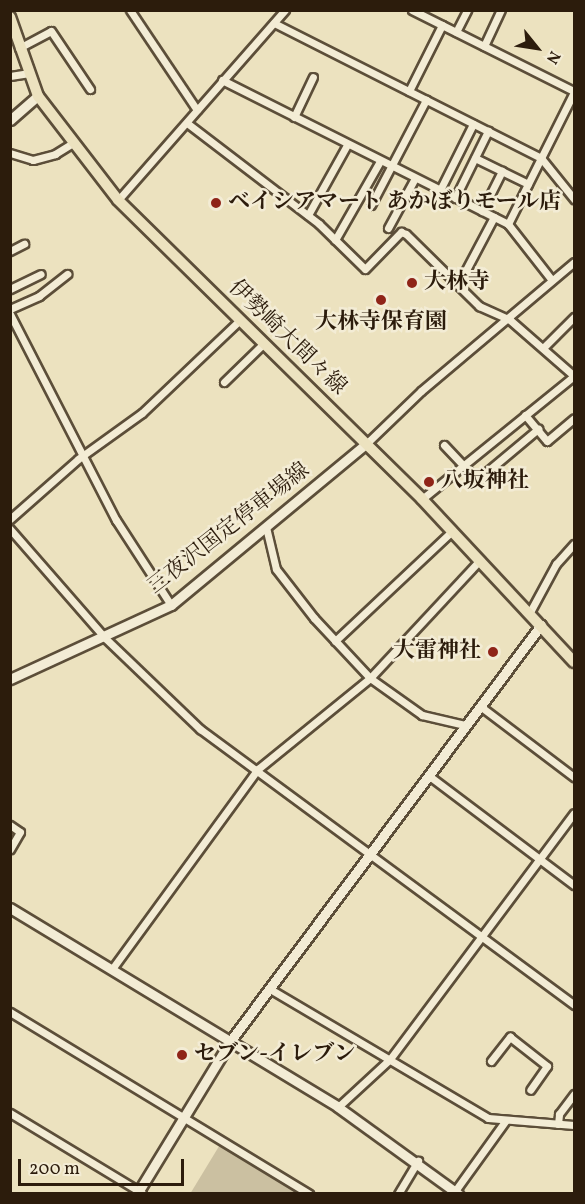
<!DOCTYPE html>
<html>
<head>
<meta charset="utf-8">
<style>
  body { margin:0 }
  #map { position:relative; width:585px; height:1204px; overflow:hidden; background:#ece2bf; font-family:Vollkorn,"Noto Serif JP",serif }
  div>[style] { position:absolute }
  .green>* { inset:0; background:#cbc0a1 }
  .roads { filter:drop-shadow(2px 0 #5c4e39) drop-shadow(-2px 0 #5c4e39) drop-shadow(0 2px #5c4e39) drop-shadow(0 -2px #5c4e39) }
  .street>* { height:7px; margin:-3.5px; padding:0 3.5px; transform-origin:3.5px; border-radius:3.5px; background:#f3ecd5 }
  .secondary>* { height:9px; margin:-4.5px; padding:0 4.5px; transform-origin:4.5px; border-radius:4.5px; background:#f3ecd5 }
  .primary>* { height:10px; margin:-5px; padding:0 5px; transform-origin:5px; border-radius:5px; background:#ece2bf }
  .dots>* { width:16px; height:16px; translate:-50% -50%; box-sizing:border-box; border:3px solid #f3ecd5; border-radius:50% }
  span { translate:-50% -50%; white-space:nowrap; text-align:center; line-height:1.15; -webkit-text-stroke:5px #f3ecd5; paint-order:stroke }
  .poi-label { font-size:22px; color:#2c1c0c; font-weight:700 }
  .left { translate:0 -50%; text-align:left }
  .right { translate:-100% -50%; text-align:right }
  .street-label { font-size:22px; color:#2c1c0c }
  .frame { position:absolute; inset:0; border:12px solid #2c1c0c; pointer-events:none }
  .north { position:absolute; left:507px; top:18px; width:60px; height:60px; -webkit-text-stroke:4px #f3ecd5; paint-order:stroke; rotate:120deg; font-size:16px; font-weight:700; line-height:24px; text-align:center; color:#2c1c0c }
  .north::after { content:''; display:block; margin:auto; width:21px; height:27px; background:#2c1c0c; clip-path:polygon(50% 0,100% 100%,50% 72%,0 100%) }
  .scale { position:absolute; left:18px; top:1159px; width:166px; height:27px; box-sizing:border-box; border:3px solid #2c1c0c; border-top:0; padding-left:8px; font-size:18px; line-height:21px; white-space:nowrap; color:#2c1c0c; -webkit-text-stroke:4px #f3ecd5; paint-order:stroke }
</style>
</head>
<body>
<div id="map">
  <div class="green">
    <i style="clip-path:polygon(221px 1143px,304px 1194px,190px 1194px)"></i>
  </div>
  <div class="roads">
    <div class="street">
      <i style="left:130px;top:10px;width:120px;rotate:56.2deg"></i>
      <i style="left:412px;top:10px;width:181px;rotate:26.6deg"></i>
      <i style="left:274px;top:23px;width:299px;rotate:26.8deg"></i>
      <i style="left:541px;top:158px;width:53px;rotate:51.2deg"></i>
      <i style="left:456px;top:32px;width:25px;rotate:-63deg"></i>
      <i style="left:484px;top:46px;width:40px;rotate:-65deg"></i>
      <i style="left:19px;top:48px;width:36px;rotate:-28deg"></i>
      <i style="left:51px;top:31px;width:70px;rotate:56.1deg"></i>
      <i style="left:10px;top:76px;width:18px;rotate:-9deg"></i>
      <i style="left:222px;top:80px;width:320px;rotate:26.7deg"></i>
      <i style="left:508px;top:224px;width:70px;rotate:52deg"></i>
      <i style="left:409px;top:91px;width:74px;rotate:-63.4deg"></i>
      <i style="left:294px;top:117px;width:44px;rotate:-64.6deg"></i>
      <i style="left:187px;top:123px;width:166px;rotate:37.4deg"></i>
      <i style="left:319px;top:224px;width:64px;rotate:44.4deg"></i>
      <i style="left:365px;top:269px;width:52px;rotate:-45.8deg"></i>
      <i style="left:401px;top:232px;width:5px;rotate:22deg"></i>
      <i style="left:406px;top:234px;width:103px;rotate:44.6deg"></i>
      <i style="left:479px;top:306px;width:34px;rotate:24deg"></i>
      <i style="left:510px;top:320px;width:85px;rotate:41.2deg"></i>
      <i style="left:10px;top:153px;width:24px;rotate:17deg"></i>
      <i style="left:33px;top:160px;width:23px;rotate:-15deg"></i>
      <i style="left:55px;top:154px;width:19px;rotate:-32deg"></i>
      <i style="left:475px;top:158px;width:59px;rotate:26.1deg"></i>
      <i style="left:440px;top:190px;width:74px;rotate:-63.4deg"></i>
      <i style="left:455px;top:198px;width:75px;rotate:-63.8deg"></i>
      <i style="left:118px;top:200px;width:253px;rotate:-48.7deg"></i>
      <i style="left:371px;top:205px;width:119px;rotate:-62.4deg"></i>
      <i style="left:482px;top:211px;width:45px;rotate:-63.4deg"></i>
      <i style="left:308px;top:215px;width:80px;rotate:-60.9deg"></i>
      <i style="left:508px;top:224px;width:148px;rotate:-63.4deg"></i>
      <i style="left:388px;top:228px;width:57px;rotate:-61.6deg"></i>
      <i style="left:335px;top:240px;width:91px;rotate:-60.3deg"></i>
      <i style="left:10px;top:251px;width:16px;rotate:-27deg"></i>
      <i style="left:458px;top:285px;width:77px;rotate:-62.1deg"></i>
      <i style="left:10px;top:289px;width:34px;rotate:-26deg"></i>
      <i style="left:10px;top:309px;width:32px;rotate:-24deg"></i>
      <i style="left:39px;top:296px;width:36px;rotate:-38deg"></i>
      <i style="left:10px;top:314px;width:232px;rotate:62.8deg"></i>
      <i style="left:116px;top:520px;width:101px;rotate:57.1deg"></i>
      <i style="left:543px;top:348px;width:44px;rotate:-45deg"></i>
      <i style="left:224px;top:382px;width:56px;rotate:-44.3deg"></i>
      <i style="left:525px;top:415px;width:34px;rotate:50deg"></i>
      <i style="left:547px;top:441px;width:35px;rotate:-40deg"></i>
      <i style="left:367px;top:443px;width:75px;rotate:-43.9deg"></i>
      <i style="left:421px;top:391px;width:200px;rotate:-40.1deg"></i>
      <i style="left:444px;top:445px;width:48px;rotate:46.7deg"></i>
      <i style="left:477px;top:480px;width:80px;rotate:-39.9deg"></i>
      <i style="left:422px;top:499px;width:196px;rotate:-39deg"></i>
      <i style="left:10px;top:519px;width:91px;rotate:-41.4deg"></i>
      <i style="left:78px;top:459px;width:79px;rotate:-35.7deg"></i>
      <i style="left:142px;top:413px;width:135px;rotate:-43.5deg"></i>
      <i style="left:266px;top:527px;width:43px;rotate:76.6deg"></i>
      <i style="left:276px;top:569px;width:62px;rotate:52.2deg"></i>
      <i style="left:314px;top:618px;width:82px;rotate:47deg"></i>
      <i style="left:370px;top:678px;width:64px;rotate:35.4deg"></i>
      <i style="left:422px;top:715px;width:44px;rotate:13.1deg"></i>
      <i style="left:10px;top:529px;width:145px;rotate:48.9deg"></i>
      <i style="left:105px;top:638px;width:132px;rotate:43.8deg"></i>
      <i style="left:200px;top:729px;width:465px;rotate:36.4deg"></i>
      <i style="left:530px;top:612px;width:55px;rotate:-61.6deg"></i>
      <i style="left:556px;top:564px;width:27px;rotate:-48deg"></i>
      <i style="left:335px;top:641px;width:161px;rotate:-43.2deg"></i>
      <i style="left:480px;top:706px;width:118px;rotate:37.1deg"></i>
      <i style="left:428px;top:775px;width:183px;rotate:37deg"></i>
      <i style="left:10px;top:825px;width:12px;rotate:35deg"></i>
      <i style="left:20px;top:832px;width:20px;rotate:120deg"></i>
      <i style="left:112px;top:969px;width:248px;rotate:-53.9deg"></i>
      <i style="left:258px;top:769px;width:144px;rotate:-39.1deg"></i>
      <i style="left:370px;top:678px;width:161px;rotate:-47deg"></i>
      <i style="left:270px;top:989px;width:253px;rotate:30.6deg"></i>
      <i style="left:488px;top:1118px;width:86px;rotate:4.7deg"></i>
      <i style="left:10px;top:1012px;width:350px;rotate:31.3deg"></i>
      <i style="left:491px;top:1061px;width:31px;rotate:-52deg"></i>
      <i style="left:510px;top:1037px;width:47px;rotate:38.1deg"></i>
      <i style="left:547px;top:1066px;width:29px;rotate:125deg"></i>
      <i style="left:338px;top:1107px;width:71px;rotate:-42.7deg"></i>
      <i style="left:390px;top:1059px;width:307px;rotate:-53.2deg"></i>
      <i style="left:10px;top:1113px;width:154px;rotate:31.2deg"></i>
      <i style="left:558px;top:1124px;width:10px;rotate:-84deg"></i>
      <i style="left:559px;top:1114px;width:25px;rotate:-53deg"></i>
      <i style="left:455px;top:1191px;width:87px;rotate:-54.3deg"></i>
      <i style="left:398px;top:1194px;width:39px;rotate:-59deg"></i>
    </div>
    <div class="secondary">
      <i style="left:10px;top:120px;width:37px;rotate:-41deg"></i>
      <i style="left:10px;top:679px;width:177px;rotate:-24.7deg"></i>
      <i style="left:171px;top:605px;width:254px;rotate:-39.6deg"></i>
      <i style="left:10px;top:908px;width:384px;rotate:31.2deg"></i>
      <i style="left:338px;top:1107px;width:148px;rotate:35.9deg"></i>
      <i style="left:137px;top:1194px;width:180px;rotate:-58.6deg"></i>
      <i style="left:231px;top:1040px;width:518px;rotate:-53.24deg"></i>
    </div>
    <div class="primary">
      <i style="left:10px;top:17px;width:84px;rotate:70.5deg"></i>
      <i style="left:38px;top:96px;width:131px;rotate:52.4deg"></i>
      <i style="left:118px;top:200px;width:426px;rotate:44.5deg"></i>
      <i style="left:422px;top:499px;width:223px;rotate:47deg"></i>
    </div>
  </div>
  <div class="dots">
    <i style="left:216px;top:203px;background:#8f2418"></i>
    <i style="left:412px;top:283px;background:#8f2418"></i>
    <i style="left:381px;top:300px;background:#8f2418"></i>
    <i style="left:429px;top:482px;background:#8f2418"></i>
    <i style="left:493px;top:652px;background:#8f2418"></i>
    <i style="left:182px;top:1055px;background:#8f2418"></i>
  </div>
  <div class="poi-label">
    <span class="left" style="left:228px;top:203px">ベイシアマート あかぼりモール店</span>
    <span class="left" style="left:424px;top:283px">大林寺</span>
    <span style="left:381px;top:323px">大林寺保育園</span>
    <span class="left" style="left:441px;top:482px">八坂神社</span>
    <span class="right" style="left:481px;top:652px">大雷神社</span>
    <span class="left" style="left:194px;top:1055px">セブン-イレブン</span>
  </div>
  <div class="street-label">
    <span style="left:287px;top:338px;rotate:44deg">伊勢崎大間々線</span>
    <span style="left:229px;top:529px;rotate:-38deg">三夜沢国定停車場線</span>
  </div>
  <div class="frame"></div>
  <div class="north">N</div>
  <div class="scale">200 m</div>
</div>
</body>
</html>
